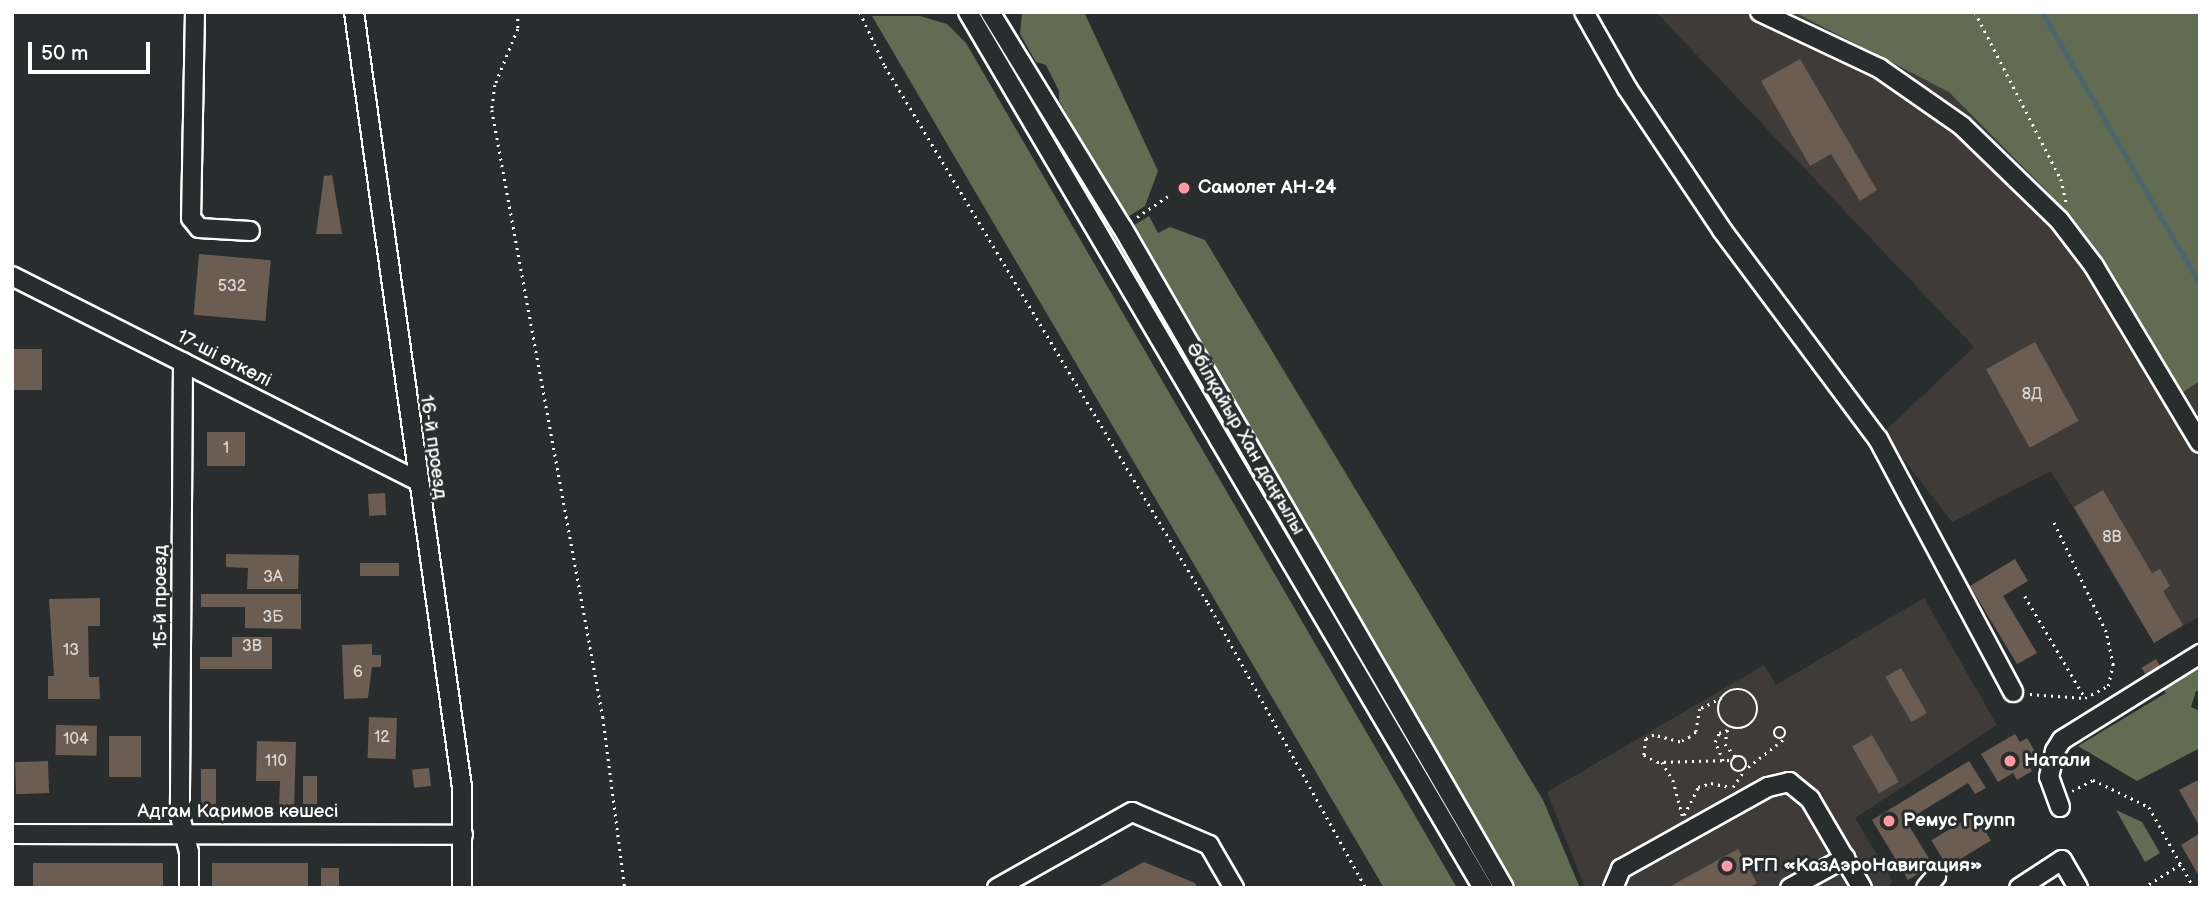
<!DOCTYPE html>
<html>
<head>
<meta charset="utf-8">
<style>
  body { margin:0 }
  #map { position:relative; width:2212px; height:900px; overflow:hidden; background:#2a2d2e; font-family:"Balsamiq Sans",sans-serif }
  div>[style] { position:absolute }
  .built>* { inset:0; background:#3e3b39 }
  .green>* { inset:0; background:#626c53 }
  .stream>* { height:5px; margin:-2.5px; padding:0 2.5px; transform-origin:2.5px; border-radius:2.5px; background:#4a676d }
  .building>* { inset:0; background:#6b5d52; transform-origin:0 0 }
  .path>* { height:2.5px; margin-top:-1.25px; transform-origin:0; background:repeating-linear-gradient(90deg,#fff 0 2px,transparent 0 7px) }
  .path>.ring { margin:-1.25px; padding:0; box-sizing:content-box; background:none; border:2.5px solid #fff; border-radius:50% }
  .roads { filter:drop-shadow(2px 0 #fff) drop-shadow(-2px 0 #fff) drop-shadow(0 2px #fff) drop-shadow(0 -2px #fff) }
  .minor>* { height:18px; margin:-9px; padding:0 9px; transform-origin:9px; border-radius:9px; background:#2a2d2e }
  .dots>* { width:19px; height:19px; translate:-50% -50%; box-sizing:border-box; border:4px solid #2a2d2e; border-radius:50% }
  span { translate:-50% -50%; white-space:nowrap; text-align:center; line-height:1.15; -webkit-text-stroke:6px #2a2d2e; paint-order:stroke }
  .number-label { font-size:16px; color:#dad6d4 }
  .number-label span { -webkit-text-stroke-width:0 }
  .poi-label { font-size:19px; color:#fff; font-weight:700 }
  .left { translate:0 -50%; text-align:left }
  .street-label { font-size:19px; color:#fff }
  .frame { position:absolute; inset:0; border:14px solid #fff; pointer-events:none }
  .scale { position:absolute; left:28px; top:42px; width:122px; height:32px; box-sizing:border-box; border:4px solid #fff; border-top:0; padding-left:9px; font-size:21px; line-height:24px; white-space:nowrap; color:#fff; -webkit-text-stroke:5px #2a2d2e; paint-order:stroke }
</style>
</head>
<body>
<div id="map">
  <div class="built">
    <i style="clip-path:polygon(1656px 12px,2200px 12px,2200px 616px,2154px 643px,2051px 471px,1952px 522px,1883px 433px,1974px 347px)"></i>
    <i style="clip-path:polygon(1924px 598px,1997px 725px,1855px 818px,1893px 882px,1886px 888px,1585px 888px,1547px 792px,1764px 665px,1776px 685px)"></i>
  </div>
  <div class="green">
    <i style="clip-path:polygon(1022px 12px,1084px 12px,1158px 171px,1145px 206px,1126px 218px,1059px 101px,1059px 91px,1046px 65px,1036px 62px,1020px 34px)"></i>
    <i style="clip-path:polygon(1794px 12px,2200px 12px,2200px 381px,2183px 392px,2095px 249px,2046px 190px,1949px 92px)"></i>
    <i style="clip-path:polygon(872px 16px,920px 16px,947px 24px,966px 43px,1457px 888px,1384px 888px)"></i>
    <i style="clip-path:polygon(1149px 216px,1158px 233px,1170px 227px,1205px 240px,1543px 800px,1580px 888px,1517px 888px,1131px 227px)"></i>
    <i style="clip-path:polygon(2200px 665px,2200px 691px,2196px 691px,2191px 707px,2200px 711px,2200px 748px,2137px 781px,2078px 746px,2166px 693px,2163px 689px)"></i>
    <i style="clip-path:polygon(2116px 810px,2142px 822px,2160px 853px,2145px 862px)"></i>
  </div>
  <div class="stream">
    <i style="left:2042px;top:12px;width:315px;rotate:59.9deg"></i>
  </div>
  <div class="building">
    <i style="clip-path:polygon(1800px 59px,1877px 190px,1860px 201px,1831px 154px,1810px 166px,1761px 81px)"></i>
    <i style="clip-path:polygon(332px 175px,342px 234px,316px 234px,324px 176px)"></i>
    <i style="left:199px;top:254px;width:72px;height:61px;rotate:5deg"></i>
    <i style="left:2035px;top:342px;width:90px;height:56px;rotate:61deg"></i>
    <i style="left:12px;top:349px;width:30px;height:41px"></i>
    <i style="left:207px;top:432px;width:38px;height:34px"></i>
    <i style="clip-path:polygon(2103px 490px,2152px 573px,2160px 569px,2170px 586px,2163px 591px,2183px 625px,2154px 643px,2074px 507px)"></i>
    <i style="left:385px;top:493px;width:22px;height:17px;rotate:87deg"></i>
    <i style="clip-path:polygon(226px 554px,299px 555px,298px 589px,247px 589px,248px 568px,226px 567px)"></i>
    <i style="clip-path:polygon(2015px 559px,2028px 581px,2003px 596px,2037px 653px,2017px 664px,1970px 586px)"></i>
    <i style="left:360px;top:563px;width:39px;height:13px"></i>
    <i style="clip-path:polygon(201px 594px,301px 594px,301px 629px,245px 628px,245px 607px,201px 607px)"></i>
    <i style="clip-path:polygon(100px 598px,100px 626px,88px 626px,89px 677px,99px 677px,100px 699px,48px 699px,48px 676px,54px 676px,49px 599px)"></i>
    <i style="clip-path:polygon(232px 637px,272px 637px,272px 669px,200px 669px,200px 657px,232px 657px)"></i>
    <i style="clip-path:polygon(372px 644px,372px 655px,381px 655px,381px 667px,372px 667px,368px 698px,344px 699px,342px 645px)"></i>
    <i style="left:2156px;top:659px;width:12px;height:17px;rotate:59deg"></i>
    <i style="left:1901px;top:668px;width:52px;height:18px;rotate:60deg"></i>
    <i style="left:369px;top:717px;width:28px;height:41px;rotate:2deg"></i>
    <i style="left:56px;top:725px;width:41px;height:30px;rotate:1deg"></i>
    <i style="clip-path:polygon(2015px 734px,2020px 742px,2027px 738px,2039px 758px,2028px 764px,2032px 771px,2017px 780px,2013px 773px,1998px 782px,1981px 754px)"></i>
    <i style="left:1872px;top:735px;width:54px;height:23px;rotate:60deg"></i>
    <i style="left:109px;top:736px;width:32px;height:41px"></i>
    <i style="clip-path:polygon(257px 741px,296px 742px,294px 808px,279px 808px,280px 781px,256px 781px)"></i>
    <i style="left:48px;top:761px;width:32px;height:33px;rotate:88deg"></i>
    <i style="clip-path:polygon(1969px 761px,1986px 788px,1975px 794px,1968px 783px,1906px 821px,1933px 865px,1908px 880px,1872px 820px)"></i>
    <i style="left:429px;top:768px;width:18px;height:17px;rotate:84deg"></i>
    <i style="left:201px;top:769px;width:15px;height:41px"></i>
    <i style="left:303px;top:776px;width:14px;height:28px"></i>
    <i style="clip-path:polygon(2200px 779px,2200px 827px,2179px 790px)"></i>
    <i style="left:1975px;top:814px;width:31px;height:51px;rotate:59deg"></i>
    <i style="clip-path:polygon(2200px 833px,2200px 878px,2181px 845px)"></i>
    <i style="clip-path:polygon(1738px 849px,1757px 883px,1748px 888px,1667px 888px)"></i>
    <i style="clip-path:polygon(1144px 862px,1195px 883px,1198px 888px,1096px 888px)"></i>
    <i style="left:33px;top:863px;width:130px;height:25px"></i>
    <i style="left:212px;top:863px;width:96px;height:25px"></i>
    <i style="left:321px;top:868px;width:18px;height:20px"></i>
  </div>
  <div class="path">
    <i style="left:518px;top:12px;width:17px;rotate:90deg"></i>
    <i style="left:518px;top:29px;width:61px;rotate:112.3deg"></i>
    <i style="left:495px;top:85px;width:25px;rotate:97deg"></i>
    <i style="left:492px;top:110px;width:617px;rotate:79.64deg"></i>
    <i style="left:603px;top:717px;width:172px;rotate:82.7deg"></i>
    <i style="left:860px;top:12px;width:60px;rotate:65.2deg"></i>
    <i style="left:885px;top:66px;width:627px;rotate:58.97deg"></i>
    <i style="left:1208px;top:603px;width:326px;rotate:61deg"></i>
    <i style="left:1975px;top:12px;width:188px;rotate:62.8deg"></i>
    <i style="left:2061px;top:179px;width:26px;rotate:77deg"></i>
    <i style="left:1137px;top:217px;width:37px;rotate:-34deg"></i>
    <i style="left:2025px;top:596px;width:118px;rotate:59.5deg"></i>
    <i class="ring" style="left:1718px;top:689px;width:37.5px;height:37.5px"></i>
    <i style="left:2030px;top:694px;width:55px;rotate:4.2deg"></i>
    <i style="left:2085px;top:698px;width:26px;rotate:-28deg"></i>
    <i style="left:2108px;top:686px;width:22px;rotate:-77deg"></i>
    <i style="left:2113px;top:665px;width:34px;rotate:-102deg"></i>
    <i style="left:2106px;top:632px;width:125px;rotate:-115.5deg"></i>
    <i style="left:1722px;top:698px;width:25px;rotate:153deg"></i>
    <i style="left:1700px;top:709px;width:23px;rotate:100deg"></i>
    <i style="left:1696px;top:732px;width:8px;rotate:140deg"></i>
    <i style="left:1690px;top:737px;width:11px;rotate:153deg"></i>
    <i style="left:1680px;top:742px;width:27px;rotate:-165deg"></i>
    <i style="left:1654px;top:735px;width:9px;rotate:153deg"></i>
    <i style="left:1646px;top:739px;width:16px;rotate:97deg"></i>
    <i style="left:1644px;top:755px;width:15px;rotate:28deg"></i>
    <i style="left:1657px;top:762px;width:74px;rotate:-1.5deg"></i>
    <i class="ring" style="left:1774px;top:727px;width:9.5px;height:9.5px"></i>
    <i style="left:1728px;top:730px;width:14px;rotate:102deg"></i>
    <i style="left:1725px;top:744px;width:16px;rotate:50deg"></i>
    <i class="ring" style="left:1731px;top:756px;width:13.5px;height:13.5px"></i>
    <i style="left:1723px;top:761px;width:21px;rotate:-113deg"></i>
    <i style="left:1715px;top:742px;width:10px;rotate:-66deg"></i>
    <i style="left:1719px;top:733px;width:9px;rotate:-18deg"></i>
    <i style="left:1662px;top:762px;width:21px;rotate:59deg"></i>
    <i style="left:1673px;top:780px;width:38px;rotate:75deg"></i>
    <i style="left:1748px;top:767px;width:46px;rotate:-37.9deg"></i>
    <i style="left:1733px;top:787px;width:18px;rotate:-56deg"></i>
    <i style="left:2072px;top:791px;width:24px;rotate:-28deg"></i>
    <i style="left:2093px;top:780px;width:62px;rotate:25.7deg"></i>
    <i style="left:2149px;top:807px;width:93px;rotate:60.9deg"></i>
    <i style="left:1684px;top:815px;width:31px;rotate:-63deg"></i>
    <i style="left:1698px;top:787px;width:14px;rotate:-17deg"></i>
    <i style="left:1711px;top:783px;width:19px;rotate:12deg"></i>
    <i style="left:2143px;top:888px;width:45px;rotate:-32.3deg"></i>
  </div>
  <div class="roads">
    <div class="minor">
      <i style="left:195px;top:12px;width:206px;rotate:91.1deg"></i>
      <i style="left:191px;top:218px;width:13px;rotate:51deg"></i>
      <i style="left:199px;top:228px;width:51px;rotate:3.4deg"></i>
      <i style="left:354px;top:12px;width:782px;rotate:82.07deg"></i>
      <i style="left:462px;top:787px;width:101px;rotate:90deg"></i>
      <i style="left:968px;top:12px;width:1016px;rotate:59.55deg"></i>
      <i style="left:990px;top:12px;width:252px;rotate:58.5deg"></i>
      <i style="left:1122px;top:227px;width:763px;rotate:59.98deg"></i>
      <i style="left:1584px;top:12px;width:87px;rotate:60.5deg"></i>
      <i style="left:1627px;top:88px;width:171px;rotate:56.2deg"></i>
      <i style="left:1722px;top:230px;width:261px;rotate:53.3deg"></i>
      <i style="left:1878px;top:439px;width:287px;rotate:61.9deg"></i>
      <i style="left:1760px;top:12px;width:132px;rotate:25.2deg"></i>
      <i style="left:1879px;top:68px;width:101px;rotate:34.9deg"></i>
      <i style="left:1962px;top:126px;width:135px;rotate:44.1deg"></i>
      <i style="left:2059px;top:220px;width:58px;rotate:52.7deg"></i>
      <i style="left:2094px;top:266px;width:206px;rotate:59.1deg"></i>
      <i style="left:12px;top:276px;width:453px;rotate:26.8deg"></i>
      <i style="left:183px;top:362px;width:454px;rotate:90.4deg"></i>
      <i style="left:180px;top:816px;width:37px;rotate:76deg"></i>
      <i style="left:189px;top:852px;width:36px;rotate:90deg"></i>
      <i style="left:2060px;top:807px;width:32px;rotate:-110deg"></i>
      <i style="left:2049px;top:777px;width:27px;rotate:-77deg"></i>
      <i style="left:2055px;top:751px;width:13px;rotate:-58deg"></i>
      <i style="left:2062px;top:740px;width:163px;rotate:-31.9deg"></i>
      <i style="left:12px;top:834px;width:451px;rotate:0.1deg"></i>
      <i style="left:997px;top:888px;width:155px;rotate:-29.4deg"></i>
      <i style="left:1132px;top:812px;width:84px;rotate:23.2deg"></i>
      <i style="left:1209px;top:845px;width:50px;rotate:59.8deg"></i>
      <i style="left:1613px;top:888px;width:21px;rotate:-67deg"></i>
      <i style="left:1621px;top:869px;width:168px;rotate:-29.2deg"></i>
      <i style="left:1768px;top:787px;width:22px;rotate:-13deg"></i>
      <i style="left:1789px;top:782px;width:27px;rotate:39deg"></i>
      <i style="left:1810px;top:799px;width:103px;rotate:59.7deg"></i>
      <i style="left:1790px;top:888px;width:63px;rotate:-28.6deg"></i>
      <i style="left:1926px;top:888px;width:16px;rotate:-50deg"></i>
      <i style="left:2019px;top:888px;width:51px;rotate:-33.1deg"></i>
      <i style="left:2062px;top:860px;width:32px;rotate:60deg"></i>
    </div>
  </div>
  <div class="dots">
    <i style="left:1184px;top:188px;background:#ff9aa2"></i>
    <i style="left:2010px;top:761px;background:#ff9aa2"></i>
    <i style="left:1889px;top:821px;background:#ff9aa2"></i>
    <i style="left:1727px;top:866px;background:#ff9aa2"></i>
  </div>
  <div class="number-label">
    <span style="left:232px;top:287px">532</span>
    <span style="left:2032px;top:395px">8Д</span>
    <span style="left:226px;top:449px">1</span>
    <span style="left:2112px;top:538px">8В</span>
    <span style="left:273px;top:578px">3А</span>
    <span style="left:273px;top:618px">3Б</span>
    <span style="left:252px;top:647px">3В</span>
    <span style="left:71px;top:651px">13</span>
    <span style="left:358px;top:673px">6</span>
    <span style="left:382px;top:738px">12</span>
    <span style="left:76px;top:740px">104</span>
    <span style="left:276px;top:762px">110</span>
  </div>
  <div class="poi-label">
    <span class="left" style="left:1198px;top:188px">Самолет АН-24</span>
    <span class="left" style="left:2024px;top:761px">Натали</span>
    <span class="left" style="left:1903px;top:821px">Ремус Групп</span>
    <span class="left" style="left:1741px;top:866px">РГП «КазАэроНавигация»</span>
  </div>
  <div class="street-label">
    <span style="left:224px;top:359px;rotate:27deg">17-ші өткелі</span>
    <span style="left:1245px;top:439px;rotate:60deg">Әбілқайыр Хан даңғылы</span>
    <span style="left:433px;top:447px;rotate:82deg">16-й проезд</span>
    <span style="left:161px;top:597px;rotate:-90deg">15-й проезд</span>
    <span style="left:238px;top:812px">Адгам Каримов көшесі</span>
  </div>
  <div class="frame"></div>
  <div class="scale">50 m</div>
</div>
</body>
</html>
